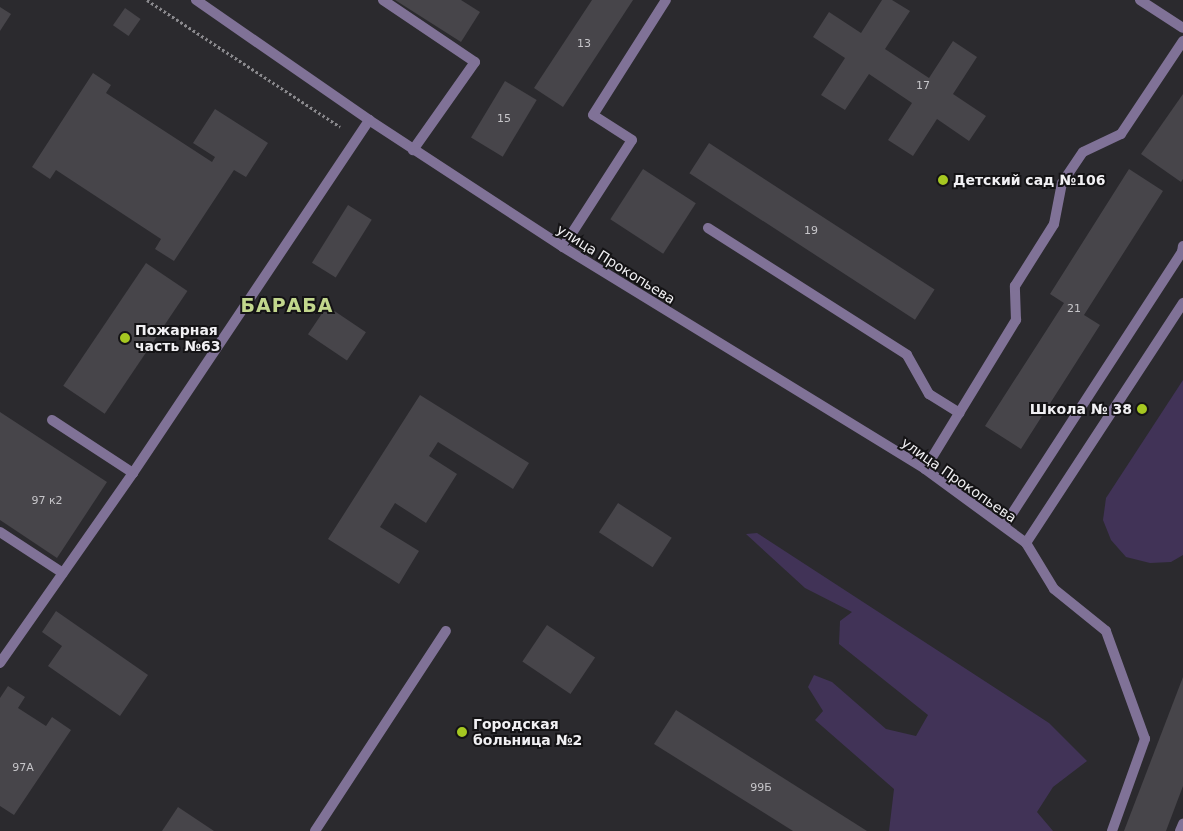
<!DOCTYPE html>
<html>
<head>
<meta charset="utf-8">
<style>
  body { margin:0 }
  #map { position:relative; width:1183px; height:831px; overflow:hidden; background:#2b2a2e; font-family:"DejaVu Sans",sans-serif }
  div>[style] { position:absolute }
  .green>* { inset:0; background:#413357 }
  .building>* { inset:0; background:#47454a; transform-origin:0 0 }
  .path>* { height:3px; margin-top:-1.5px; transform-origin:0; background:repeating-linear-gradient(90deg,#8a898d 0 2.5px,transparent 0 5px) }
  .service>* { height:10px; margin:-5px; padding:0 5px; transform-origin:5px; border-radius:5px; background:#807297 }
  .minor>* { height:10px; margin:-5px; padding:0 5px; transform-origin:5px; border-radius:5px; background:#807297 }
  .dots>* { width:14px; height:14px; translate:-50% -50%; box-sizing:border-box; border:2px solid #141315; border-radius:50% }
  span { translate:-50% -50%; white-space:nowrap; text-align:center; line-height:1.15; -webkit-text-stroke:4px #141315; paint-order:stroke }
  .number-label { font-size:11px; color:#c6c5c9 }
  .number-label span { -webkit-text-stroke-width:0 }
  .poi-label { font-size:14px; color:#f1f0f3; font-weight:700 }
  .left { translate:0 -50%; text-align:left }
  .right { translate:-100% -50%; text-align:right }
  .street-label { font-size:14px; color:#f1f0f3 }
  .district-label { font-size:19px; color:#c2d78d; font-weight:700; letter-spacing:1px }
</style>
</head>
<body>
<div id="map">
  <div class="green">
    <i style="clip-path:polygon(1183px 380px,1183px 555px,1171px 562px,1150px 563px,1126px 557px,1111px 540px,1103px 520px,1106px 498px)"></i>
    <i style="clip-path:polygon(757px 533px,1049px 723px,1087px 761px,1053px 787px,1037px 812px,1053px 831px,889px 831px,894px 789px,815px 720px,823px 711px,808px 687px,814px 675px,832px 682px,886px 729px,916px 736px,928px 715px,839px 644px,840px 621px,852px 612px,805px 588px,746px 534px)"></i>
  </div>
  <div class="building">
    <i style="clip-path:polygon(395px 0,461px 0,480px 12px,461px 42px)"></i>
    <i style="clip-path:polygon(592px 0,633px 0,563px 107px,534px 88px)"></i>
    <i style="clip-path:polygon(882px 0,892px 0,910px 11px,885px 49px,929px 78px,953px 41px,977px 57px,953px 94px,986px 116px,969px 141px,937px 119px,913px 156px,888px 140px,912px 103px,869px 74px,845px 110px,821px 95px,845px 58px,813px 37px,829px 12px,861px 33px)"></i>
    <i style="clip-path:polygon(0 7px,11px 14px,0 31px)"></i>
    <i style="left:125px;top:8px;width:19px;height:21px;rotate:35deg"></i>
    <i style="clip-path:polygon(93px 73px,111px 85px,106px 93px,212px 162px,215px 157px,193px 143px,215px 109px,268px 143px,246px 177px,234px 170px,174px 261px,155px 249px,161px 239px,56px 170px,50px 179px,32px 167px)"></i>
    <i style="left:505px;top:81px;width:37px;height:66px;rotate:31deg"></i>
    <i style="clip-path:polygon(1183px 94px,1183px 179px,1181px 182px,1141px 154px)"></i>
    <i style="left:709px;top:143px;width:269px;height:36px;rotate:33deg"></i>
    <i style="left:643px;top:169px;width:63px;height:60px;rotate:33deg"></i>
    <i style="clip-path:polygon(1129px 169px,1163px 191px,1084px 315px,1100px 325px,1021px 449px,985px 426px,1064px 303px,1050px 294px)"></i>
    <i style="left:348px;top:205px;width:28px;height:68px;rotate:32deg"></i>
    <i style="left:146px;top:263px;width:50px;height:148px;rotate:34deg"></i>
    <i style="left:327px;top:306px;width:47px;height:34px;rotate:34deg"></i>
    <i style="clip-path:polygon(420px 395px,529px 463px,513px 489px,438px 442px,429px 456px,457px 474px,426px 523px,395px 503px,380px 527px,419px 551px,399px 584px,328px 539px)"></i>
    <i style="clip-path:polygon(0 412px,107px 482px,57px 558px,0 520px)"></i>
    <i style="left:618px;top:503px;width:64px;height:35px;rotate:33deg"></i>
    <i style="clip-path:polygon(56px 611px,148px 675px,120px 716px,48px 666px,62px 646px,42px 632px)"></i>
    <i style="left:547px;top:625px;width:58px;height:44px;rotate:34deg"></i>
    <i style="clip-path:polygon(1183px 677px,1183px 786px,1166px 831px,1124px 831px)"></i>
    <i style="clip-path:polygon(8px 686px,25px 697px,18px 708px,46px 726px,52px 717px,71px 730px,14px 815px,0 806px,0 698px)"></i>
    <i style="clip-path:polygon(676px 710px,867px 831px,793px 831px,654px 744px)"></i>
    <i style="clip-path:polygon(178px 807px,214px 831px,162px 831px)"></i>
  </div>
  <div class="path">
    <i style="left:147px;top:0;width:231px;rotate:33.3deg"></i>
  </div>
  <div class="service">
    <i style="left:1140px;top:0;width:51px;rotate:33.1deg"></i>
    <i style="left:708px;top:228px;width:236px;rotate:32.5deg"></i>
    <i style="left:907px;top:355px;width:45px;rotate:60.6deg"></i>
    <i style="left:929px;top:394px;width:36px;rotate:32deg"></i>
    <i style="left:563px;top:247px;width:127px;rotate:-57.2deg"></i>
    <i style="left:632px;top:140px;width:46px;rotate:-147.3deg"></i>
    <i style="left:593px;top:115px;width:136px;rotate:-57.6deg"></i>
    <i style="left:52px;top:420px;width:97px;rotate:33.2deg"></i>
    <i style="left:925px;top:469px;width:175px;rotate:-58.6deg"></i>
    <i style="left:1016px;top:320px;width:34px;rotate:-92deg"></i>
    <i style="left:1015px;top:286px;width:73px;rotate:-57.8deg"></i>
    <i style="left:1054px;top:224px;width:42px;rotate:-79deg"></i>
    <i style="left:1062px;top:183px;width:37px;rotate:-56deg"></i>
    <i style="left:1083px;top:152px;width:42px;rotate:-25.3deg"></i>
    <i style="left:1121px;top:134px;width:112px;rotate:-56.3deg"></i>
    <i style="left:0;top:532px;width:75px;rotate:33.1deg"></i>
    <i style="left:315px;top:831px;width:239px;rotate:-56.8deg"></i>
    <i style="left:1112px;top:831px;width:98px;rotate:-70.3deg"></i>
    <i style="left:1145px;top:739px;width:115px;rotate:-109.9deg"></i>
    <i style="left:1106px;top:631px;width:67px;rotate:-141.1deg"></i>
    <i style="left:1054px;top:589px;width:54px;rotate:-121.3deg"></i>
    <i style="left:1026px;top:543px;width:287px;rotate:-56.8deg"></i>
    <i style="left:1180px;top:831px;width:8px;rotate:-67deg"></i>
  </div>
  <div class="minor">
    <i style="left:196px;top:0;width:211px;rotate:34.7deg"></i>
    <i style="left:369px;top:120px;width:232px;rotate:33.2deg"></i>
    <i style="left:563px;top:247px;width:425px;rotate:31.5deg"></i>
    <i style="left:925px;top:469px;width:125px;rotate:36.2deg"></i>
    <i style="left:383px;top:0;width:111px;rotate:34deg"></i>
    <i style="left:475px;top:62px;width:108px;rotate:125.2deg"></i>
    <i style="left:1004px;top:526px;width:327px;rotate:-57deg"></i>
    <i style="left:1182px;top:252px;width:6px;rotate:-81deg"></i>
    <i style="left:0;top:663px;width:232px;rotate:-55deg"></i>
    <i style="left:133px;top:473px;width:425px;rotate:-56.2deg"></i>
  </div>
  <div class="dots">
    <i style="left:943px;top:180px;background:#a6c821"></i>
    <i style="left:125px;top:338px;background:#a6c821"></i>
    <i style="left:1142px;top:409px;background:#a6c821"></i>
    <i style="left:462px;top:732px;background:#a6c821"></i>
  </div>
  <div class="number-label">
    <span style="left:584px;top:44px">13</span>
    <span style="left:923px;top:86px">17</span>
    <span style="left:504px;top:119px">15</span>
    <span style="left:811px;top:231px">19</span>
    <span style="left:1074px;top:309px">21</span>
    <span style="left:47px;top:501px">97 к2</span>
    <span style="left:23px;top:768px">97А</span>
    <span style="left:761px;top:788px">99Б</span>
  </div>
  <div class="poi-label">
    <span class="left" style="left:953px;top:180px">Детский сад №106</span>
    <span class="left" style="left:135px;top:338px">Пожарная<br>часть №63</span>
    <span class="right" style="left:1132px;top:409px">Школа № 38</span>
    <span class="left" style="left:473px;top:732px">Городская<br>больница №2</span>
  </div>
  <div class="street-label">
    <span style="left:616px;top:264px;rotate:32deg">улица Прокопьева</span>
    <span style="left:959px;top:480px;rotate:35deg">улица Прокопьева</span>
  </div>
  <div class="district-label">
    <span style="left:287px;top:306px">БАРАБА</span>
  </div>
</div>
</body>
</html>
